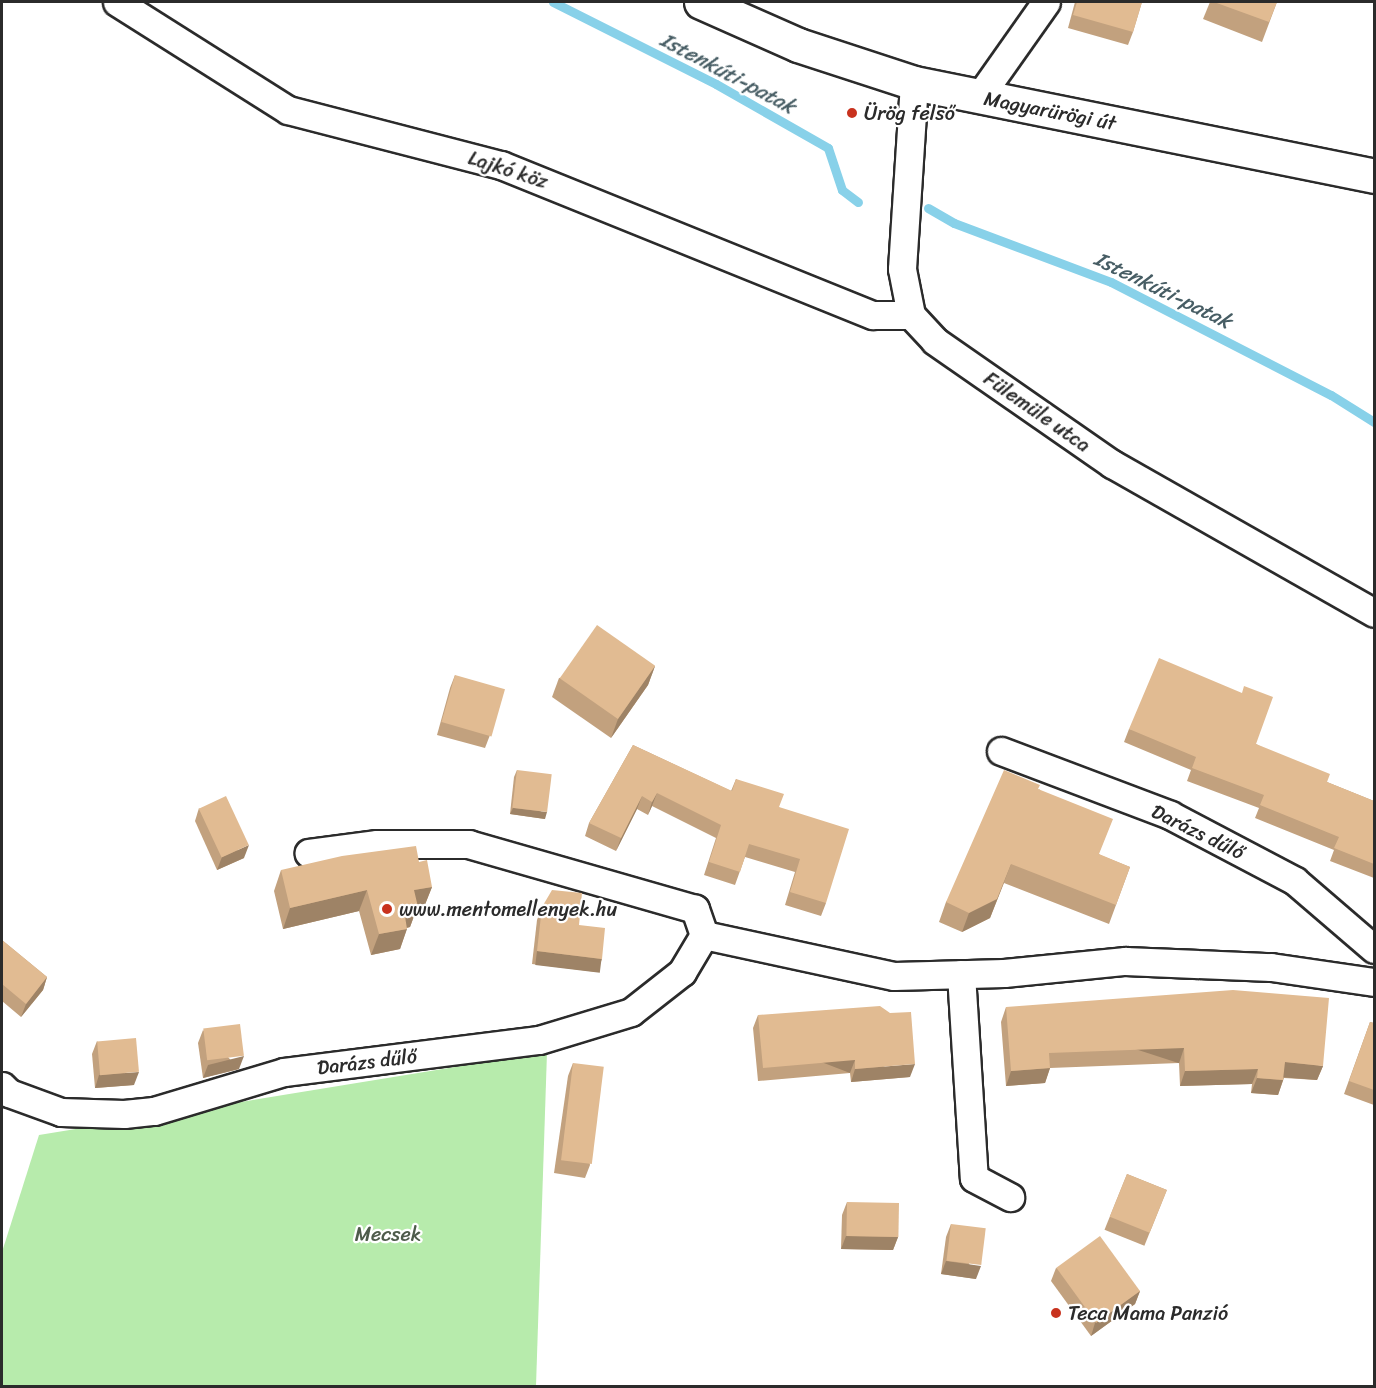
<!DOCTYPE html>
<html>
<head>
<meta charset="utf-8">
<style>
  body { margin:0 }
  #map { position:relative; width:1376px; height:1388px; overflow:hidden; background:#fff; font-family:Sriracha,sans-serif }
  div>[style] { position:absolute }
  .green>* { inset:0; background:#b7ebac }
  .stream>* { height:9px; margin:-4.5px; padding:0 4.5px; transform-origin:4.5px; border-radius:4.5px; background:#88d1e9 }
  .roads { filter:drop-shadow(2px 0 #2b2b2b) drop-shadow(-2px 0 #2b2b2b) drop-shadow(0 2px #2b2b2b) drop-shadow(0 -2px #2b2b2b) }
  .street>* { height:27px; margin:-13.5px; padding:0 13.5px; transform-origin:13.5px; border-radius:13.5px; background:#fff }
  .secondary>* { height:33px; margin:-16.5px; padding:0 16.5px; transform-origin:16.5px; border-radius:16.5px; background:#fff }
  .wall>* { inset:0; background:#c2a17e; transform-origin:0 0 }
  .shaded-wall>* { inset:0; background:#9e8366; transform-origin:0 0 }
  .building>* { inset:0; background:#e1bb92; transform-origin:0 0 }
  .dots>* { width:16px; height:16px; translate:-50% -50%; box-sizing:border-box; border:3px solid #fff; border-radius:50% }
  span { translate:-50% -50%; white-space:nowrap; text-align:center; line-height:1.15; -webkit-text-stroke:4.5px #fff; paint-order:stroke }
  .street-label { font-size:20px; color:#2b2b2b }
  .poi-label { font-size:20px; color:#2b2b2b }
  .left { translate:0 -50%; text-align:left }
  .park-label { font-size:20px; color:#4e5b4b }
  .water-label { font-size:21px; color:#475d64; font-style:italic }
  .frame { position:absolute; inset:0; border:3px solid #2b2b2b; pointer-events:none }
</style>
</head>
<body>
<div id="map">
  <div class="green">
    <i style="clip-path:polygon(547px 1052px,536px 1386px,2px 1386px,2px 1252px,39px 1135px)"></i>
  </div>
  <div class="stream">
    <i style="left:553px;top:2px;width:182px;rotate:26.7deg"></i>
    <i style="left:716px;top:84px;width:129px;rotate:29.7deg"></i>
    <i style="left:828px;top:148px;width:44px;rotate:71.6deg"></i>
    <i style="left:842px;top:190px;width:20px;rotate:37deg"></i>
    <i style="left:928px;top:208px;width:30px;rotate:30deg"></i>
    <i style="left:954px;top:223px;width:168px;rotate:20.6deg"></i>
    <i style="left:1111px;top:282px;width:247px;rotate:27.2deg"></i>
    <i style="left:1331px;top:395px;width:51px;rotate:32.1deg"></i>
  </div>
  <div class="roads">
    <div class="street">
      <i style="left:117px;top:2px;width:202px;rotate:32.3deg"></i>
      <i style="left:288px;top:110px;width:220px;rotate:14.5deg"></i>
      <i style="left:501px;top:165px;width:401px;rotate:22deg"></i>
      <i style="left:873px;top:315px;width:38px"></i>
      <i style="left:914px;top:83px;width:186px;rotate:93.7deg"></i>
      <i style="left:902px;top:269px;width:47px;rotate:78.9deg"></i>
      <i style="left:911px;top:315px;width:35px;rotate:47deg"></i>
      <i style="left:935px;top:341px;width:216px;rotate:34.8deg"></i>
      <i style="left:1112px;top:464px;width:301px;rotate:29.6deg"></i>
      <i style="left:979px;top:97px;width:116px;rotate:-54.8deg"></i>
      <i style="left:1001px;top:751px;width:181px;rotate:20.7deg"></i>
      <i style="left:1170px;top:815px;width:141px;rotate:27.8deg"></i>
      <i style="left:1295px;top:881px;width:104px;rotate:40.7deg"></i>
      <i style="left:704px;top:935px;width:194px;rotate:12.2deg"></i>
      <i style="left:894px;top:976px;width:110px;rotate:-1.6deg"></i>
      <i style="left:1004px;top:973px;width:122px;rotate:-5.7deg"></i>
      <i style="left:1125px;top:961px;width:146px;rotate:2.4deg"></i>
      <i style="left:1271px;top:967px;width:104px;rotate:8.3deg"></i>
      <i style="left:961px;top:974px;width:204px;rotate:86.4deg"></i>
      <i style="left:974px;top:1178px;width:41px;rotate:27.8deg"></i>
      <i style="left:2px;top:1086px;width:10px;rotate:45deg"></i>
      <i style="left:9px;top:1093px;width:55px;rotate:20.1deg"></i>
      <i style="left:61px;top:1112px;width:63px;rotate:1.8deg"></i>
      <i style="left:124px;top:1114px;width:30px;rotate:-6deg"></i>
      <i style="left:154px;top:1111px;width:136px;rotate:-16.7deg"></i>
      <i style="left:284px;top:1072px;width:257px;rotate:-7.2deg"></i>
      <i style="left:539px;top:1040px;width:96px;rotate:-16.9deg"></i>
      <i style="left:631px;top:1012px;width:65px;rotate:-38.1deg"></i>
      <i style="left:682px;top:972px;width:43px;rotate:-59.3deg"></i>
      <i style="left:704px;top:935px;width:28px;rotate:-109deg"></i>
      <i style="left:695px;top:909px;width:235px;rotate:-164deg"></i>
      <i style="left:469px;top:844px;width:92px;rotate:180deg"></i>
      <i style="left:377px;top:844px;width:69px;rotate:172.5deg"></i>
    </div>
    <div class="secondary">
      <i style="left:701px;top:2px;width:106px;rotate:23.9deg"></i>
      <i style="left:798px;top:45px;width:122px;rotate:18.1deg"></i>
      <i style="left:914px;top:83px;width:469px;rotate:11.4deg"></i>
    </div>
  </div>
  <div class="wall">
    <i style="clip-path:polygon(1075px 2px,1142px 2px,1133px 32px,1128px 45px,1068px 28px)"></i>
    <i style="clip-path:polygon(1210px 2px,1277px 2px,1262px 42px,1203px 19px)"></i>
    <i style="clip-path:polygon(655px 666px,648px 685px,611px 738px,552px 697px,559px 678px)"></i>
    <i style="clip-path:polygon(455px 675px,490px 735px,485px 748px,437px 735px,450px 688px)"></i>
    <i style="clip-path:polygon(1129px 729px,1256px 744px,1327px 782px,1374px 801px,1374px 878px,1330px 861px,1334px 850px,1255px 818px,1259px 808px,1187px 781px,1191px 770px,1124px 742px)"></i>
    <i style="clip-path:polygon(633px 745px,731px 791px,736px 779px,779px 807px,826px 903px,821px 916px,785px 905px,795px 872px,745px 857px,735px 885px,704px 875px,716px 838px,652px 806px,648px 815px,637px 809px,616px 851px,585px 836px,589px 823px)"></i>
    <i style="clip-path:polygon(517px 770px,545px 819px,510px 814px,514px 777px)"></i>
    <i style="clip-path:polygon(1039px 789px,1100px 855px,1130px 867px,1109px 924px,1004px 883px,990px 918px,962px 932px,939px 922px,946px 902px)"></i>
    <i style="clip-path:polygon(199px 808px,244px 858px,217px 870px,195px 821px)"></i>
    <i style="clip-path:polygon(281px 870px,432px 887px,424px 907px,417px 908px,410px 927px,407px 928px,400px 949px,371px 955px,359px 911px,283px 929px,274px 891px)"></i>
    <i style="clip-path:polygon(542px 907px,602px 959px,597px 972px,532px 964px,537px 920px)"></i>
    <i style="clip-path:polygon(2px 940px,47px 977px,43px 990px,21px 1017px,2px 1001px)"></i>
    <i style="clip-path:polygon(1006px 1007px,1323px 1066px,1317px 1080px,1284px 1078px,1278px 1095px,1251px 1093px,1252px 1084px,1180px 1086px,1179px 1063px,1050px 1068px,1045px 1083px,1006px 1086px,1001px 1022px)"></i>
    <i style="clip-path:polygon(758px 1015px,910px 1077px,851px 1082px,850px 1073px,758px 1081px,753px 1028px)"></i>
    <i style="clip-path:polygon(1370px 1022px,1374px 1023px,1374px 1105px,1344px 1094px)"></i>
    <i style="clip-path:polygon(203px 1030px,239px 1069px,203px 1078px,198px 1043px)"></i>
    <i style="clip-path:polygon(97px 1041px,134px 1085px,95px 1088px,92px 1054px)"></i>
    <i style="clip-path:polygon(573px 1063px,590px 1165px,585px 1178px,554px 1173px,568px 1076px)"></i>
    <i style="left:1127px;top:1174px;width:43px;height:60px;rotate:22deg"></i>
    <i style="clip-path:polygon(847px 1202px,898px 1237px,893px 1250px,841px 1249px,842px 1215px)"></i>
    <i style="clip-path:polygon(951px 1224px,976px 1279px,941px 1274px,946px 1237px)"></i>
    <i style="clip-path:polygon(1056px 1268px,1140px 1291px,1135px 1304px,1091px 1336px,1051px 1281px)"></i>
  </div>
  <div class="shaded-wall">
    <i style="clip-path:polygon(655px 666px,648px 685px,611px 738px,618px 719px)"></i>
    <i style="clip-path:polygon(657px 793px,652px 806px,648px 815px,652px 802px)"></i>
    <i style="clip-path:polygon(642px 796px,637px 809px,616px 851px,621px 838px)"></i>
    <i style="clip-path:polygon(513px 808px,547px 812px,545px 819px,510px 814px)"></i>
    <i style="clip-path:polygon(249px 845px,244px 858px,217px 870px,222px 857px)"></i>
    <i style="clip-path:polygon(1011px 864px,990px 918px,962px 932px,969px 913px)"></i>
    <i style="clip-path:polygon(432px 887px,424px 907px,417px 908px,410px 927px,396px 930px,404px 910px,414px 890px)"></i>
    <i style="clip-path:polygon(367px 890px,359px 911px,283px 929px,290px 908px)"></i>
    <i style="clip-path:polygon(407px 929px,400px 949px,371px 955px,379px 934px)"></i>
    <i style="left:537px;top:951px;width:65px;height:14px;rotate:7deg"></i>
    <i style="clip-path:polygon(47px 977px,43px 990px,21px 1017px,26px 1004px)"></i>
    <i style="left:1184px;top:1048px;width:16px;height:135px;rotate:108deg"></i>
    <i style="clip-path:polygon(244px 1056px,239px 1069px,203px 1078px,208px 1065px)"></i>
    <i style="left:855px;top:1060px;width:14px;height:92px;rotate:111deg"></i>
    <i style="clip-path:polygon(1285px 1062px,1323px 1066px,1317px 1080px,1279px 1077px)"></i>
    <i style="clip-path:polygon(915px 1064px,910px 1077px,851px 1082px,855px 1069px)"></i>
    <i style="clip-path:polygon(1050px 1068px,1045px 1083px,1006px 1086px,1011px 1071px)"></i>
    <i style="clip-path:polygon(1258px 1069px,1252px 1084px,1180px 1086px,1185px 1071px)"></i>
    <i style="clip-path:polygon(139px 1072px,134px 1085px,95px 1088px,99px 1075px)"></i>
    <i style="clip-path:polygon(1257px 1078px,1283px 1080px,1278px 1095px,1251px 1093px)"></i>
    <i style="clip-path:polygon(846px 1236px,898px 1237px,893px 1250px,841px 1249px)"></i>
    <i style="clip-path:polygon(946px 1261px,981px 1266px,976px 1279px,941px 1274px)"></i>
    <i style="clip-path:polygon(1140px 1291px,1135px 1304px,1091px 1336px,1095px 1323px)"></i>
  </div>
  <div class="building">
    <i style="clip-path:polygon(1077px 2px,1142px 2px,1133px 32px,1073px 15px)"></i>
    <i style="clip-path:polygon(1214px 2px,1277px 2px,1269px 22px)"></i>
    <i style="left:597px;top:625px;width:71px;height:65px;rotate:35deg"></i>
    <i style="clip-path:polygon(1159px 658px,1242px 693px,1244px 686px,1273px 697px,1256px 744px,1330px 774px,1327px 782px,1374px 801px,1374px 864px,1334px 848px,1339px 837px,1260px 805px,1264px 795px,1192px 768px,1196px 757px,1129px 729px)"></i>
    <i style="left:455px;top:675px;width:52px;height:49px;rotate:16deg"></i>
    <i style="clip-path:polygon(633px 745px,732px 791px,736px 779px,784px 794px,779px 807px,849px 829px,826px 903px,790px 892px,800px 859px,749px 844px,740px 872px,709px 862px,721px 825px,657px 793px,652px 802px,642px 796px,621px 838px,589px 823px)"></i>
    <i style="left:517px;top:770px;width:35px;height:38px;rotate:7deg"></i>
    <i style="clip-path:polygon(1004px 770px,1040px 785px,1038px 789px,1113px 819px,1099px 854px,1130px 867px,1116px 905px,1011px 864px,997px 899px,969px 913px,946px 902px)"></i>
    <i style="left:226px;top:796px;width:54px;height:30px;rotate:65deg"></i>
    <i style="clip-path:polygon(416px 846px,419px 862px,427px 860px,432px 887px,414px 890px,418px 907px,404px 910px,407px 929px,379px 934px,367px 890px,290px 908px,281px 870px,342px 856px)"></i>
    <i style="clip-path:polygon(552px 890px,582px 893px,579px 925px,605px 928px,602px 959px,537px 951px,542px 907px)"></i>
    <i style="clip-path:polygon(2px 940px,47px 977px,26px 1004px,2px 984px)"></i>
    <i style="clip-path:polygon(1233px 990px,1329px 998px,1323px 1066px,1285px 1062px,1283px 1080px,1257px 1078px,1258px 1069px,1185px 1071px,1184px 1048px,1049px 1053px,1050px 1068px,1011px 1071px,1006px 1007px)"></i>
    <i style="clip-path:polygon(880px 1006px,890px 1013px,911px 1012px,915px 1064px,855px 1069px,855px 1060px,763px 1068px,758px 1015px)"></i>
    <i style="clip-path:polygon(1370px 1022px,1374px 1023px,1374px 1090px,1349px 1081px)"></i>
    <i style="left:240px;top:1024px;width:32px;height:37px;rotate:83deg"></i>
    <i style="left:136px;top:1038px;width:34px;height:39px;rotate:85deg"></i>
    <i style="left:573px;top:1063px;width:31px;height:98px;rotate:7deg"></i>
    <i style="left:1127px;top:1174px;width:43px;height:46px;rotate:22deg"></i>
    <i style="left:847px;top:1202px;width:52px;height:34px;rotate:1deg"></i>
    <i style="left:951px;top:1224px;width:35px;height:37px;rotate:7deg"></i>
    <i style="left:1100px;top:1236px;width:68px;height:54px;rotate:54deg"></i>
  </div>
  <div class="dots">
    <i style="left:852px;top:113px;background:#c8321e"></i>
    <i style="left:387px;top:909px;background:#c8321e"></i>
    <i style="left:1056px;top:1313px;background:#c8321e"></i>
  </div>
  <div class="street-label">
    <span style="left:1050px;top:111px;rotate:11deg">Magyarürögi út</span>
    <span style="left:508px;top:170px;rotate:18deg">Lajkó köz</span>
    <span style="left:1037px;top:412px;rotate:35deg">Fülemüle utca</span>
    <span style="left:1198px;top:832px;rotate:26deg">Darázs dűlő</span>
    <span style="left:367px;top:1062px;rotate:-7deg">Darázs dűlő</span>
  </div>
  <div class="poi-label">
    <span class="left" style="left:864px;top:113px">Ürög felső</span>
    <span class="left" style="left:399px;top:909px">www.mentomellenyek.hu</span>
    <span class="left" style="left:1068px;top:1313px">Teca Mama Panzió</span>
  </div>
  <div class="park-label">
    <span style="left:388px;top:1234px">Mecsek</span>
  </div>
  <div class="water-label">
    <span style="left:728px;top:73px;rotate:28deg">Istenkúti-patak</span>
    <span style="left:1163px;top:290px;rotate:26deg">Istenkúti-patak</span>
  </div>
  <div class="frame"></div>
</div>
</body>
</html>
